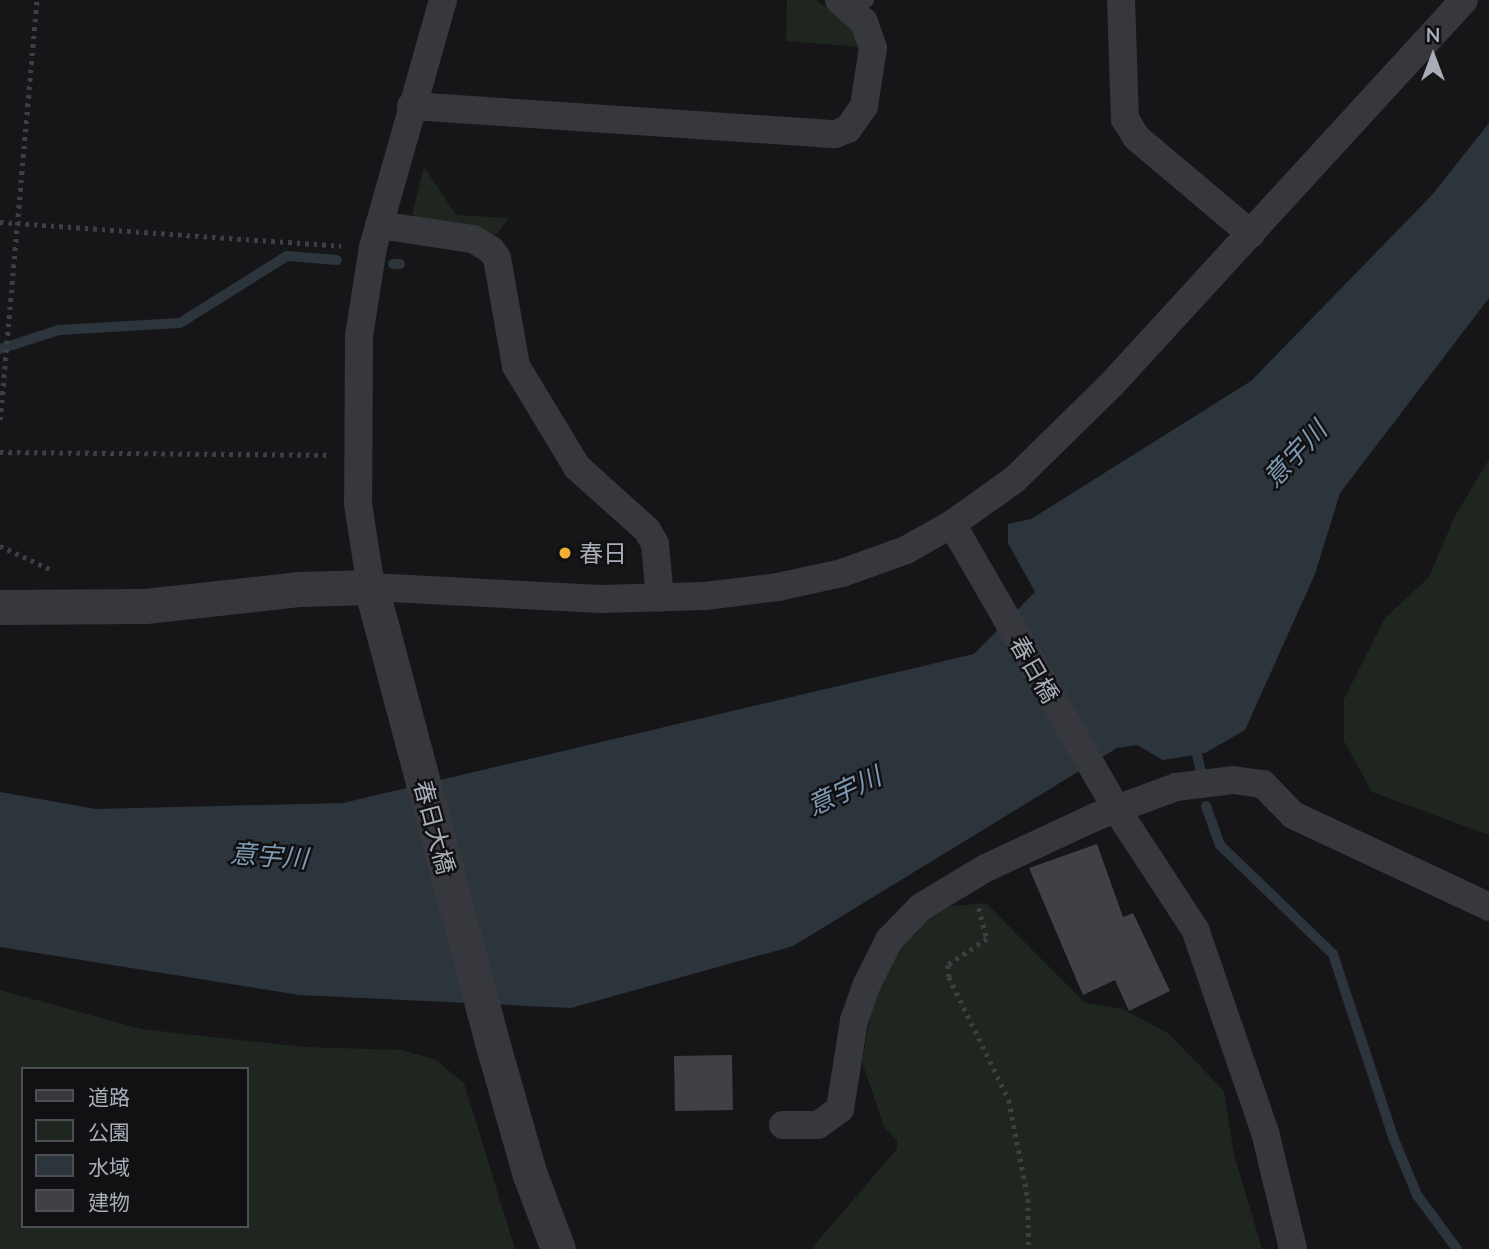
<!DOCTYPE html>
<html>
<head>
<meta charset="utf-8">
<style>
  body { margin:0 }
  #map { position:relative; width:1489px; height:1249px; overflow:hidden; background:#161618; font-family:Lato,"Noto Sans JP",sans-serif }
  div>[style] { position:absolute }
  .green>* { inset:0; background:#1e261f }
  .water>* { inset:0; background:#2c353c }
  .stream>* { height:10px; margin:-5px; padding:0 5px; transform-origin:5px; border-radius:5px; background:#2c353c }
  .building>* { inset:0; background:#404145; transform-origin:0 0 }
  .path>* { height:4.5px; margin-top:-2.25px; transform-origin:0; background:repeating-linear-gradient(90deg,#3d3f44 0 3.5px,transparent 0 8.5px) }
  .service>* { height:14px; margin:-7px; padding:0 7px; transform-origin:7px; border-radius:7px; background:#37383d }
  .minor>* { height:28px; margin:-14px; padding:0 14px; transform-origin:14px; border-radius:14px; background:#37383d }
  .tertiary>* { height:35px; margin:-17.5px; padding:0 17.5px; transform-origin:17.5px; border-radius:17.5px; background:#37383d }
  .dots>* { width:19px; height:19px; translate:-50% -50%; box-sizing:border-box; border:4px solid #111113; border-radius:50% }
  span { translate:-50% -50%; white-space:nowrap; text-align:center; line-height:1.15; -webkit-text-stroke:5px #111113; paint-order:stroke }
  .poi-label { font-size:24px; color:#a8adb8 }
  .left { translate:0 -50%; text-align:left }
  .street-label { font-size:24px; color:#a8adb8 }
  .water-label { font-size:26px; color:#7f9bb3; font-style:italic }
  .legend { position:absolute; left:21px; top:1067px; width:228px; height:161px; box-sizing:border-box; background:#111113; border:2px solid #4d4f55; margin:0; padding:9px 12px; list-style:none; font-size:21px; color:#a8adb8 }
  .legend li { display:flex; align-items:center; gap:14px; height:35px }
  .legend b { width:35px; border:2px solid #4d4f55 }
  .north { position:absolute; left:1398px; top:21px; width:70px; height:70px; -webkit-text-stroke:5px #111113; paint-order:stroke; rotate:0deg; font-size:19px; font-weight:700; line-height:28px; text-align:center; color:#a8adb8 }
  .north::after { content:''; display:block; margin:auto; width:24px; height:32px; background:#a8adb8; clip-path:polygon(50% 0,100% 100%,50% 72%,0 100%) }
</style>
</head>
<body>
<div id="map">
  <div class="green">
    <i style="clip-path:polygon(787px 0,816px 0,853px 28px,859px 47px,786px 41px)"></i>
    <i style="clip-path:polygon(424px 167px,456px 215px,509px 218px,497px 234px,465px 233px,412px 215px)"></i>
    <i style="clip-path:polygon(1489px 459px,1489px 835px,1372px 792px,1344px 741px,1344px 699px,1385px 618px,1429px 577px,1454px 518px)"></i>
    <i style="clip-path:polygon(986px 903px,1085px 1003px,1123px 1009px,1169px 1034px,1224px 1091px,1234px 1155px,1262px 1249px,811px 1249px,897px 1149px,897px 1140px,884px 1127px,862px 1062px,876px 982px,893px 943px,933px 908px)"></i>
    <i style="clip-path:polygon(evenodd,0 990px,141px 1029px,304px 1047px,402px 1050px,436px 1060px,464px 1083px,515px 1249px,0 1249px,0 990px,23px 1069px,247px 1069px,247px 1226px,23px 1226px,23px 1069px)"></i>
  </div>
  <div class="water">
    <i style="clip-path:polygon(1489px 123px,1489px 298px,1340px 493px,1315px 574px,1245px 730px,1205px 753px,1163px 760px,1137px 745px,1117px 748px,793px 946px,571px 1008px,299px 995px,0 947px,0 792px,96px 809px,343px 803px,974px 654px,1035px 592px,1008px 543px,1008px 524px,1031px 519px,1251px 381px,1432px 195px)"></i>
  </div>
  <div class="stream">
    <i style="left:393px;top:264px;width:7px"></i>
    <i style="left:0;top:349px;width:62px;rotate:-17.9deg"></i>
    <i style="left:59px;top:330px;width:121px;rotate:-3.3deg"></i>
    <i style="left:180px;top:323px;width:126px;rotate:-32.1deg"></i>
    <i style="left:287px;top:256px;width:50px;rotate:4.6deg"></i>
    <i style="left:1194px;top:742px;width:32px;rotate:77deg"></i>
    <i style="left:1206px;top:806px;width:41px;rotate:70.3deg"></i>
    <i style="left:1220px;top:845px;width:157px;rotate:44deg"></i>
    <i style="left:1333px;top:954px;width:193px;rotate:71.8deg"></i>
    <i style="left:1393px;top:1137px;width:63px;rotate:67.5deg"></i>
    <i style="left:1417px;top:1195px;width:67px;rotate:53.5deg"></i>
  </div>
  <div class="building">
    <i style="clip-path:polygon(1097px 844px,1123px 917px,1133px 913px,1170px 991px,1129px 1011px,1115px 980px,1083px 995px,1029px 868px)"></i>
    <i style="left:732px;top:1055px;width:55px;height:58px;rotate:89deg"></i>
  </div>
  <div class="path">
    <i style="left:0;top:222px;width:342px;rotate:4deg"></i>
    <i style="left:0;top:420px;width:422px;rotate:-85deg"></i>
    <i style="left:0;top:452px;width:328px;rotate:0.5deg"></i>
    <i style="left:0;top:546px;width:55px;rotate:24.7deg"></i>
    <i style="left:979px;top:908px;width:32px;rotate:76deg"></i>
    <i style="left:987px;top:939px;width:47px;rotate:146.3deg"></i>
    <i style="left:948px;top:965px;width:12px;rotate:85deg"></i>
    <i style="left:949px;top:977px;width:137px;rotate:64deg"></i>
    <i style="left:1009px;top:1100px;width:101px;rotate:79.1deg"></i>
    <i style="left:1028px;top:1199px;width:50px;rotate:88.9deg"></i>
  </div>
  <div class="service">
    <i style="left:854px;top:11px;width:17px;rotate:-40deg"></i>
  </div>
  <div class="minor">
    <i style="left:443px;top:0;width:257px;rotate:105.8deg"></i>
    <i style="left:373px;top:247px;width:90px;rotate:98.9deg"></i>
    <i style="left:359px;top:336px;width:168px;rotate:90.3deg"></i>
    <i style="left:358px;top:504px;width:84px;rotate:81.1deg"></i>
    <i style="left:371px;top:587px;width:230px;rotate:3deg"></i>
    <i style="left:601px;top:599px;width:104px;rotate:-1.7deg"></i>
    <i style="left:705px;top:596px;width:74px;rotate:-7deg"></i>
    <i style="left:778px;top:587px;width:66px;rotate:-12.3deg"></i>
    <i style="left:842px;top:573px;width:68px;rotate:-19.8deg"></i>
    <i style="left:906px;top:550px;width:53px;rotate:-29.5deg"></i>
    <i style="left:952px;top:524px;width:76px;rotate:-35.4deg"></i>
    <i style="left:1014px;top:480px;width:136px;rotate:-44.4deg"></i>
    <i style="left:1111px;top:385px;width:522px;rotate:-47.48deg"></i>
    <i style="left:1121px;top:0;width:119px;rotate:88.1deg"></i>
    <i style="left:1125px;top:119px;width:22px;rotate:58deg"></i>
    <i style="left:1137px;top:138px;width:149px;rotate:40.1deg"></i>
    <i style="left:411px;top:106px;width:425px;rotate:3.8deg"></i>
    <i style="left:835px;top:134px;width:14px;rotate:-21deg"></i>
    <i style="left:848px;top:129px;width:28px;rotate:-55deg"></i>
    <i style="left:864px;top:106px;width:59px;rotate:-81.2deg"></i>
    <i style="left:873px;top:48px;width:28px;rotate:-109deg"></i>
    <i style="left:864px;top:22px;width:33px;rotate:-139deg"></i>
    <i style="left:379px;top:225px;width:95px;rotate:8.5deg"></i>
    <i style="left:473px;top:239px;width:21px;rotate:31deg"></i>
    <i style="left:491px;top:250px;width:10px;rotate:53deg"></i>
    <i style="left:497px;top:258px;width:110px;rotate:80deg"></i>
    <i style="left:516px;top:366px;width:118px;rotate:58.9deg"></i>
    <i style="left:577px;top:467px;width:94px;rotate:42deg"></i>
    <i style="left:647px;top:530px;width:16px;rotate:60deg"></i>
    <i style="left:655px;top:544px;width:54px;rotate:84.7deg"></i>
    <i style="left:952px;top:524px;width:330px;rotate:60deg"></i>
    <i style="left:1117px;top:810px;width:142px;rotate:56.8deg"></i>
    <i style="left:1195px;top:929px;width:215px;rotate:71deg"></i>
    <i style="left:1265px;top:1132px;width:120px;rotate:76.5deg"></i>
    <i style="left:783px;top:1125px;width:35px"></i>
    <i style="left:818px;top:1125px;width:27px;rotate:-36deg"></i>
    <i style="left:840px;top:1109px;width:89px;rotate:-81deg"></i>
    <i style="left:854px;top:1021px;width:39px;rotate:-71deg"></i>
    <i style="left:867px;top:984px;width:49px;rotate:-63.4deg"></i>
    <i style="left:889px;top:940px;width:46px;rotate:-45.9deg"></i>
    <i style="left:921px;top:907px;width:74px;rotate:-31.1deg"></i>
    <i style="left:984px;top:869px;width:123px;rotate:-25.1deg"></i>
    <i style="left:1095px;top:817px;width:86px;rotate:-20.3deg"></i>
    <i style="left:1176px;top:787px;width:57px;rotate:-7deg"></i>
    <i style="left:1233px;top:780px;width:30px;rotate:8deg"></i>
    <i style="left:1263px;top:784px;width:43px;rotate:45.9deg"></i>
    <i style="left:1293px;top:815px;width:217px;rotate:25.1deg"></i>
  </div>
  <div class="tertiary">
    <i style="left:0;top:607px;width:145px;rotate:-0.4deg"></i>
    <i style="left:145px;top:606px;width:154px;rotate:-6.3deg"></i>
    <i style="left:298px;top:589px;width:73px;rotate:-1.6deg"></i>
    <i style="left:371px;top:587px;width:471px;rotate:75.1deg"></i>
    <i style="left:492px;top:1042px;width:138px;rotate:74.1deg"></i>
    <i style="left:530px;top:1175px;width:79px;rotate:69.3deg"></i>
  </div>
  <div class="dots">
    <i style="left:565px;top:553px;background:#f2b134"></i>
  </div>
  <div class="poi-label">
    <span class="left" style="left:579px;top:553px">春日</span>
  </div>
  <div class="street-label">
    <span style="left:1035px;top:669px;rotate:60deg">春日橋</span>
    <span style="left:435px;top:827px;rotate:75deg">春日大橋</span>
  </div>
  <div class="water-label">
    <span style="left:1295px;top:454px;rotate:-47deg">意宇川</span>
    <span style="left:844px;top:791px;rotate:-25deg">意宇川</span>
    <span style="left:269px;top:856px;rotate:4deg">意宇川</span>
  </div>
  <ul class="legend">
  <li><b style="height:9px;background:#37383d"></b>道路</li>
  <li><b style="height:19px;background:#1e261f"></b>公園</li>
  <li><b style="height:19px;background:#2c353c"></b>水域</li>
  <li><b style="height:19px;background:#404145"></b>建物</li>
  </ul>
  <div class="north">N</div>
</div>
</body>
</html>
